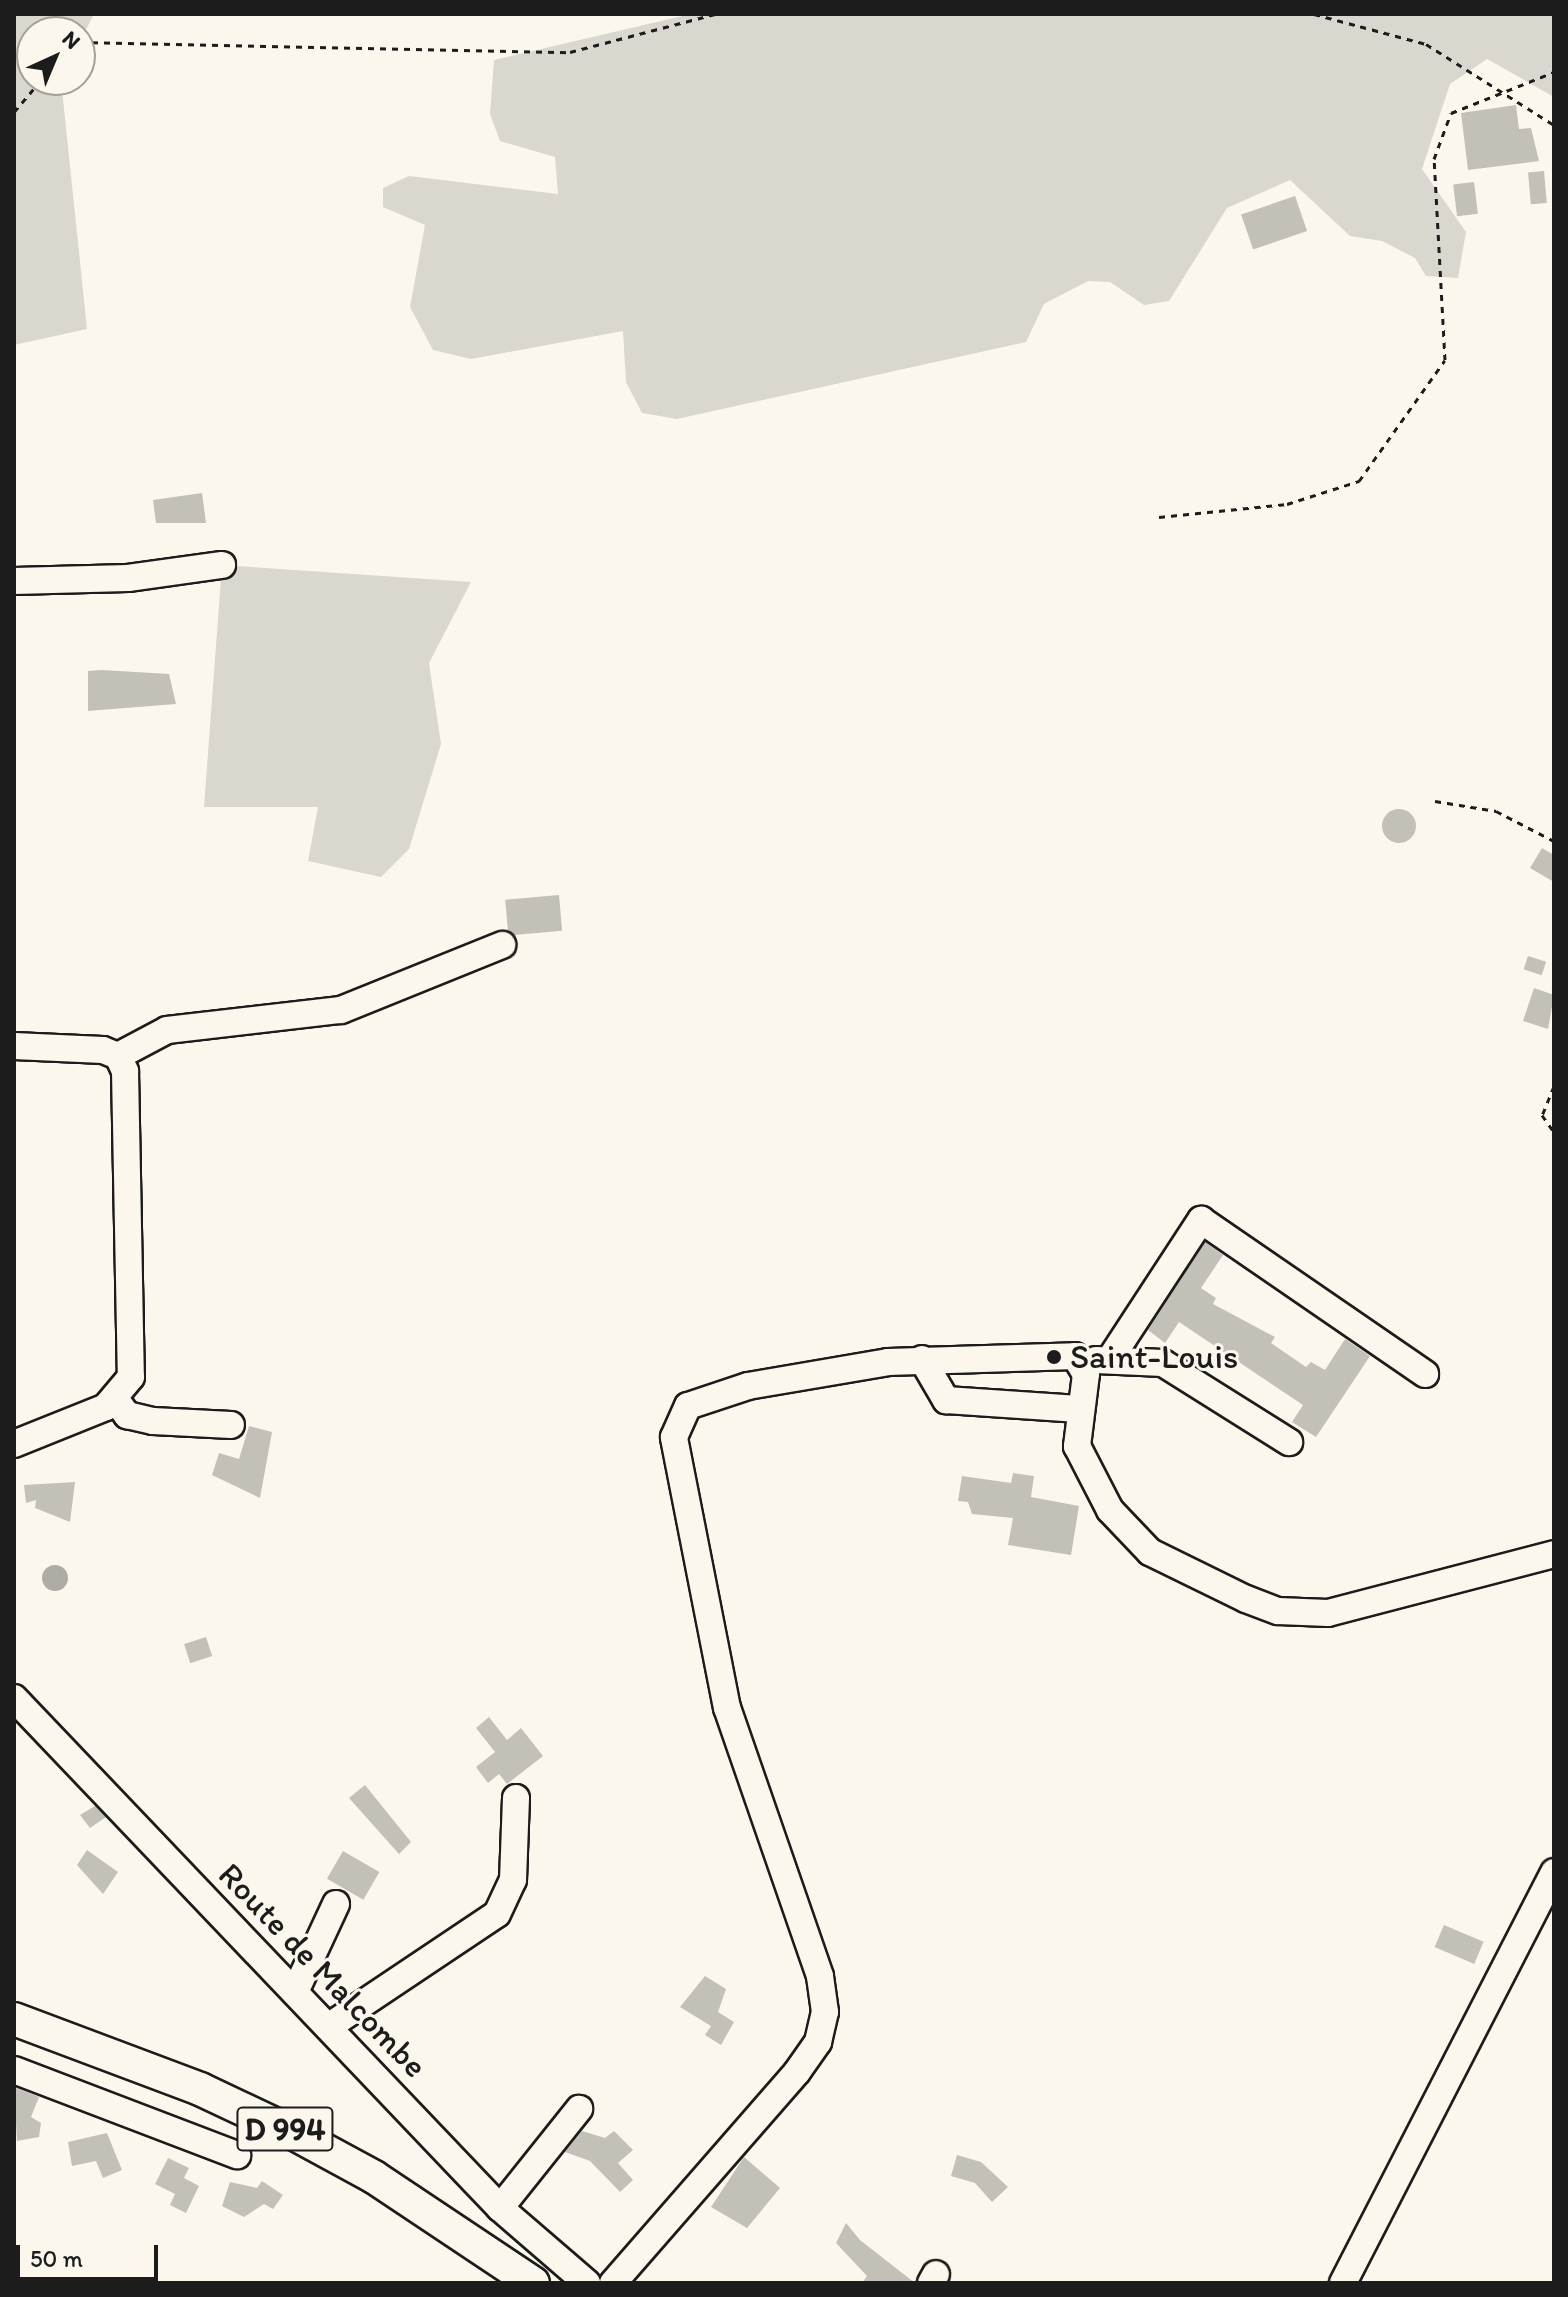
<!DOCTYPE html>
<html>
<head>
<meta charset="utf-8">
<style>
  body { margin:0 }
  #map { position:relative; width:1568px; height:2297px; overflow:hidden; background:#fbf7ec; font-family:Itim,sans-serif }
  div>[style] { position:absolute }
  .green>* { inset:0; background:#dad7ce }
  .water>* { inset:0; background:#afaca5 }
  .round { border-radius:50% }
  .building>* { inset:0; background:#c3c0b8; transform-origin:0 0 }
  .path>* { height:3px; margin-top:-1.5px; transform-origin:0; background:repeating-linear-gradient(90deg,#1c1c1c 0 6px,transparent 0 12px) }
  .roads { filter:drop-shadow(2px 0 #1c1c1c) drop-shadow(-2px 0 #1c1c1c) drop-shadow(0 2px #1c1c1c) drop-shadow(0 -2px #1c1c1c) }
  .minor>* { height:26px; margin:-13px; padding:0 13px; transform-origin:13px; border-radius:13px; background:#fbf7ec }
  .major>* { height:32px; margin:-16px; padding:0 16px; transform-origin:16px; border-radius:16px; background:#fbf7ec }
  .dots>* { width:22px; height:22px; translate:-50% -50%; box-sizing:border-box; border:4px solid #fbf7ec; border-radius:50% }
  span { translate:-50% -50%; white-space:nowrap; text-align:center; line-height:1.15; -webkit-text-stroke:6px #fbf7ec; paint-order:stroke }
  .shield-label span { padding:2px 6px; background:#fbf7ec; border:2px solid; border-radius:6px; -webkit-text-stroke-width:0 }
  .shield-label { font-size:32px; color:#1c1c1c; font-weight:700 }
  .poi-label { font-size:34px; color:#1c1c1c }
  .left { translate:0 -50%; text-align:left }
  .street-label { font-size:34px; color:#1c1c1c }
  .frame { position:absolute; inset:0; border:16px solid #1c1c1c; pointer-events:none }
  .north { position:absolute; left:16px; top:16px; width:80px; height:80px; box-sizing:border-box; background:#fbf7ec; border:2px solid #a29f99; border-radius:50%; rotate:44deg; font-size:22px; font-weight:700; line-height:32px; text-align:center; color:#1c1c1c }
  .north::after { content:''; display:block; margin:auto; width:28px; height:36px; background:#1c1c1c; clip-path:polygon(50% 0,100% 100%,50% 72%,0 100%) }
  .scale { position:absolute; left:16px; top:2245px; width:142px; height:36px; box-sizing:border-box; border:4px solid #1c1c1c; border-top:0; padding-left:10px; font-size:24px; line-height:28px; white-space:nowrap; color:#1c1c1c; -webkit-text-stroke:6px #fbf7ec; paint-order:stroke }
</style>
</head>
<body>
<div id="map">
  <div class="green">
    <i style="clip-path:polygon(14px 14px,94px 14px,80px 41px,80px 32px,32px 32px,32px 80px,61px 80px,87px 329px,14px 345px)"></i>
    <i style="clip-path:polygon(691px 14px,1554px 14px,1554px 97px,1487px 59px,1450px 84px,1422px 169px,1466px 232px,1458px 278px,1426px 276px,1415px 258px,1382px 241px,1350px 236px,1290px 180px,1227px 208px,1169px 301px,1144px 305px,1110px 282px,1088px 281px,1044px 304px,1026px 342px,677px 419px,642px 413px,626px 382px,623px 331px,471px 359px,433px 350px,410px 307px,425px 225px,383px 207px,383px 188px,409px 176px,558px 194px,555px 157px,500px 141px,490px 114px,494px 60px)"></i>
    <i style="clip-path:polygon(222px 565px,471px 582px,429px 663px,441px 744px,409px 849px,381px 877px,308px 861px,318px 807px,204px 807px)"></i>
  </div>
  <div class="water">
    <i class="round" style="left:42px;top:1565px;width:26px;height:26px"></i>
  </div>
  <div class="building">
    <i style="clip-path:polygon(1516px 105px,1519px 129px,1531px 128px,1539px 161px,1468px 170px,1461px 113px)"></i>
    <i style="left:1544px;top:171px;width:32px;height:16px;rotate:85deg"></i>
    <i style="left:1474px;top:182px;width:32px;height:21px;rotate:83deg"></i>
    <i style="left:1295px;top:196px;width:37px;height:57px;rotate:71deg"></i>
    <i style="clip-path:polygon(202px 493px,206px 523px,156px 523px,153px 500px)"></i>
    <i style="clip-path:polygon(102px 670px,169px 674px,176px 704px,88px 711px,88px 671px)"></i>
    <i class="round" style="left:1382px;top:809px;width:34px;height:34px"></i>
    <i style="clip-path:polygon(1542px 848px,1554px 855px,1554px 882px,1530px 868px)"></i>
    <i style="left:559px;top:895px;width:36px;height:54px;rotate:85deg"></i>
    <i style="left:1528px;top:956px;width:19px;height:14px;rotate:18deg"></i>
    <i style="clip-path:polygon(1534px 988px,1554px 995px,1548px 1029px,1523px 1021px)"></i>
    <i style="clip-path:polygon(1205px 1242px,1223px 1255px,1201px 1288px,1216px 1298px,1213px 1304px,1275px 1337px,1271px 1343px,1306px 1367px,1311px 1362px,1325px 1370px,1345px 1339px,1370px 1356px,1316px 1437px,1292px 1422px,1303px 1405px,1179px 1322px,1165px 1343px,1148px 1330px)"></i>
    <i style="clip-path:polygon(249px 1426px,272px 1432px,260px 1498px,212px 1475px,219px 1453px,239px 1459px)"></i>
    <i style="clip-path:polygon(1013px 1473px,1034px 1476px,1031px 1497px,1079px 1506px,1071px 1555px,1008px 1545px,1013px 1518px,972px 1514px,968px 1502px,958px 1501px,962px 1476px,1011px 1483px)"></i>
    <i style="clip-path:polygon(75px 1482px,70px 1522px,35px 1508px,36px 1500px,26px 1503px,24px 1485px)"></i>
    <i style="left:206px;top:1637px;width:20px;height:23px;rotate:72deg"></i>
    <i style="clip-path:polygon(489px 1717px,507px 1740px,521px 1728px,543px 1756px,507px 1784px,499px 1774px,488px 1783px,476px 1767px,495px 1752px,476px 1728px)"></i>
    <i style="clip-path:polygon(365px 1785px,411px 1842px,399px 1854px,349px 1798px)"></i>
    <i style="clip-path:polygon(95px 1806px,106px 1817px,90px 1828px,80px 1815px)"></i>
    <i style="clip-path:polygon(87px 1850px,118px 1872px,103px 1894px,77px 1865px)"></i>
    <i style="left:343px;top:1851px;width:42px;height:32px;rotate:30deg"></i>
    <i style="left:1444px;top:1925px;width:43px;height:24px;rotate:23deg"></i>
    <i style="clip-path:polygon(705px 1976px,726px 1989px,718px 2012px,734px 2022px,721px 2045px,705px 2035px,711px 2026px,680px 2007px)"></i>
    <i style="clip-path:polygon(14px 2087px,39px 2097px,31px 2117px,41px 2123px,39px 2137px,17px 2141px)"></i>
    <i style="clip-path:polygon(582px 2131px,605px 2138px,614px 2131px,633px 2150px,618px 2163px,633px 2180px,620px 2192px,590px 2161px,565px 2152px)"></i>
    <i style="clip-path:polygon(107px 2133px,122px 2170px,103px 2178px,96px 2161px,72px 2166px,68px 2142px)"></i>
    <i style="clip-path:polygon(957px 2155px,981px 2162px,1008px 2187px,992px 2202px,975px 2183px,951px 2176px)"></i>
    <i style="clip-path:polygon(744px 2157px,780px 2188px,747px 2228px,711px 2207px)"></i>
    <i style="clip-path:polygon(168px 2158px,189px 2168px,184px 2178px,199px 2186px,186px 2213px,170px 2205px,175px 2194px,155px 2184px)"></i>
    <i style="clip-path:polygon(262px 2181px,283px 2195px,273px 2209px,264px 2204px,244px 2217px,222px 2206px,230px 2182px,257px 2188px)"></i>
    <i style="clip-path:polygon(846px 2223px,860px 2240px,915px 2283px,862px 2283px,867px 2276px,836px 2243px)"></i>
  </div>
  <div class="path">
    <i style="left:1314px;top:14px;width:116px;rotate:15deg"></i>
    <i style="left:1426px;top:44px;width:151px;rotate:32.3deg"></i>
    <i style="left:80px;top:42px;width:490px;rotate:1.2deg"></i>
    <i style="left:570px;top:52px;width:150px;rotate:-14.7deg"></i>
    <i style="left:14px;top:112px;width:42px;rotate:-49.8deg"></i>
    <i style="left:1159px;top:517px;width:129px;rotate:-5.8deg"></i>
    <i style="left:1287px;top:504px;width:76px;rotate:-17.7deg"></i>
    <i style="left:1359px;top:481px;width:148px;rotate:-54.6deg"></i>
    <i style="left:1445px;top:360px;width:201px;rotate:-93.1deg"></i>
    <i style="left:1434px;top:159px;width:49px;rotate:-69.7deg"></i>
    <i style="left:1451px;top:113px;width:111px;rotate:-21.7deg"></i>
    <i style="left:1435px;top:801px;width:62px;rotate:9.3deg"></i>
    <i style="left:1496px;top:811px;width:65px;rotate:27.3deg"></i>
    <i style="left:1554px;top:1086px;width:31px;rotate:112deg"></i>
    <i style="left:1542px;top:1115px;width:21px;rotate:55deg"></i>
  </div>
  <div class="roads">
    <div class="minor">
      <i style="left:14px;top:581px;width:114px;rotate:-1.5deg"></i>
      <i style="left:128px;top:578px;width:95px;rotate:-7.9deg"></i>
      <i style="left:14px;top:1046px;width:89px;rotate:2.6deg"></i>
      <i style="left:103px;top:1050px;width:16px;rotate:22deg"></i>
      <i style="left:118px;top:1056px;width:17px;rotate:65deg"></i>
      <i style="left:125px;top:1071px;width:306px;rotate:88.9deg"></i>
      <i style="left:131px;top:1377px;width:39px;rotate:130deg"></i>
      <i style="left:106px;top:1407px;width:99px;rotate:158.1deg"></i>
      <i style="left:118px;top:1056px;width:55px;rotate:-28deg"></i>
      <i style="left:167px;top:1030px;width:175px;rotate:-6.6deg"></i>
      <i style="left:341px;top:1010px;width:174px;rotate:-22deg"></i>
      <i style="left:1112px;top:1356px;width:163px;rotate:-56.8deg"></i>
      <i style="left:1201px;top:1220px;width:272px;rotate:34.5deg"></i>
      <i style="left:922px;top:1359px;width:48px;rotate:59.7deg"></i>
      <i style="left:946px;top:1400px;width:133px;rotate:3.9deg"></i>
      <i style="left:1096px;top:1360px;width:67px;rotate:2.6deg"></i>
      <i style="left:1163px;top:1363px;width:149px;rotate:32.1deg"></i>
      <i style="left:116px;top:1400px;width:19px;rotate:54deg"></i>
      <i style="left:127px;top:1415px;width:27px;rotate:13deg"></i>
      <i style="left:153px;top:1421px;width:78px;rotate:2.9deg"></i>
      <i style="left:14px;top:1698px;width:704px;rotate:46.38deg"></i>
      <i style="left:500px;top:2208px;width:115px;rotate:40.8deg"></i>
      <i style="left:295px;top:1992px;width:97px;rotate:-65deg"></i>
      <i style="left:328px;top:2027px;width:203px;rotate:-33.8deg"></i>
      <i style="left:497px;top:1914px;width:38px;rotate:-65deg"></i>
      <i style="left:513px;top:1880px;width:82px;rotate:-87.9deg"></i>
      <i style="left:14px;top:2070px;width:239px;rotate:20.9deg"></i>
      <i style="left:500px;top:2208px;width:127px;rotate:-51.4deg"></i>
      <i style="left:613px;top:2283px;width:280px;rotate:-48.9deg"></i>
      <i style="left:797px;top:2072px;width:37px;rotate:-55deg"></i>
      <i style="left:818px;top:2042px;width:31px;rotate:-77deg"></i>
      <i style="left:825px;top:2012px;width:36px;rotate:-98deg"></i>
      <i style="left:820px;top:1976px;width:284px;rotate:-109.1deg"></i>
      <i style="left:727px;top:1708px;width:276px;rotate:-101.1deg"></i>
      <i style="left:674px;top:1437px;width:34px;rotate:-66deg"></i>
      <i style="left:688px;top:1406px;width:63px;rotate:-18.4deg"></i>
      <i style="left:748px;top:1386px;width:142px;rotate:-9.7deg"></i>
      <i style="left:888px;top:1362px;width:187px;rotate:-1.8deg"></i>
      <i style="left:1075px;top:1356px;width:21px;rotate:59deg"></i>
      <i style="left:1086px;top:1374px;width:73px;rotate:97.1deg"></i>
      <i style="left:1077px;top:1446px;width:72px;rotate:62.7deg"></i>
      <i style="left:1110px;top:1510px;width:58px;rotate:46.4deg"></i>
      <i style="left:1150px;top:1552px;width:107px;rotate:26.1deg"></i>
      <i style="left:1246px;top:1599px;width:34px;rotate:21deg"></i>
      <i style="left:1278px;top:1611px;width:50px;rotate:2.3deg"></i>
      <i style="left:1328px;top:1613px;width:234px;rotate:-14.6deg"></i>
      <i style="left:931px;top:2283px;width:10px;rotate:-61deg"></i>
      <i style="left:1343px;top:2283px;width:462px;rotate:-62.8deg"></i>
    </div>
    <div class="major">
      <i style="left:14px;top:2019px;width:199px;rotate:20.6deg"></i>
      <i style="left:200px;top:2089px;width:103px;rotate:25.3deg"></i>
      <i style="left:293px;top:2133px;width:92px;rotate:28.5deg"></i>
      <i style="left:374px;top:2177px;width:191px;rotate:33.7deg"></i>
    </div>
  </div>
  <div class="dots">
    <i style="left:1054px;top:1357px;background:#1c1c1c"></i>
  </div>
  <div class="shield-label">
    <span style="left:285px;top:2129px">D 994</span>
  </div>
  <div class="poi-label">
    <span class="left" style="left:1070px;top:1357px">Saint-Louis</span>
  </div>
  <div class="street-label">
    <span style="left:323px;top:1970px;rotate:46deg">Route de Malcombe</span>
  </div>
  <div class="frame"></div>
  <div class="north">N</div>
  <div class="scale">50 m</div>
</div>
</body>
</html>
